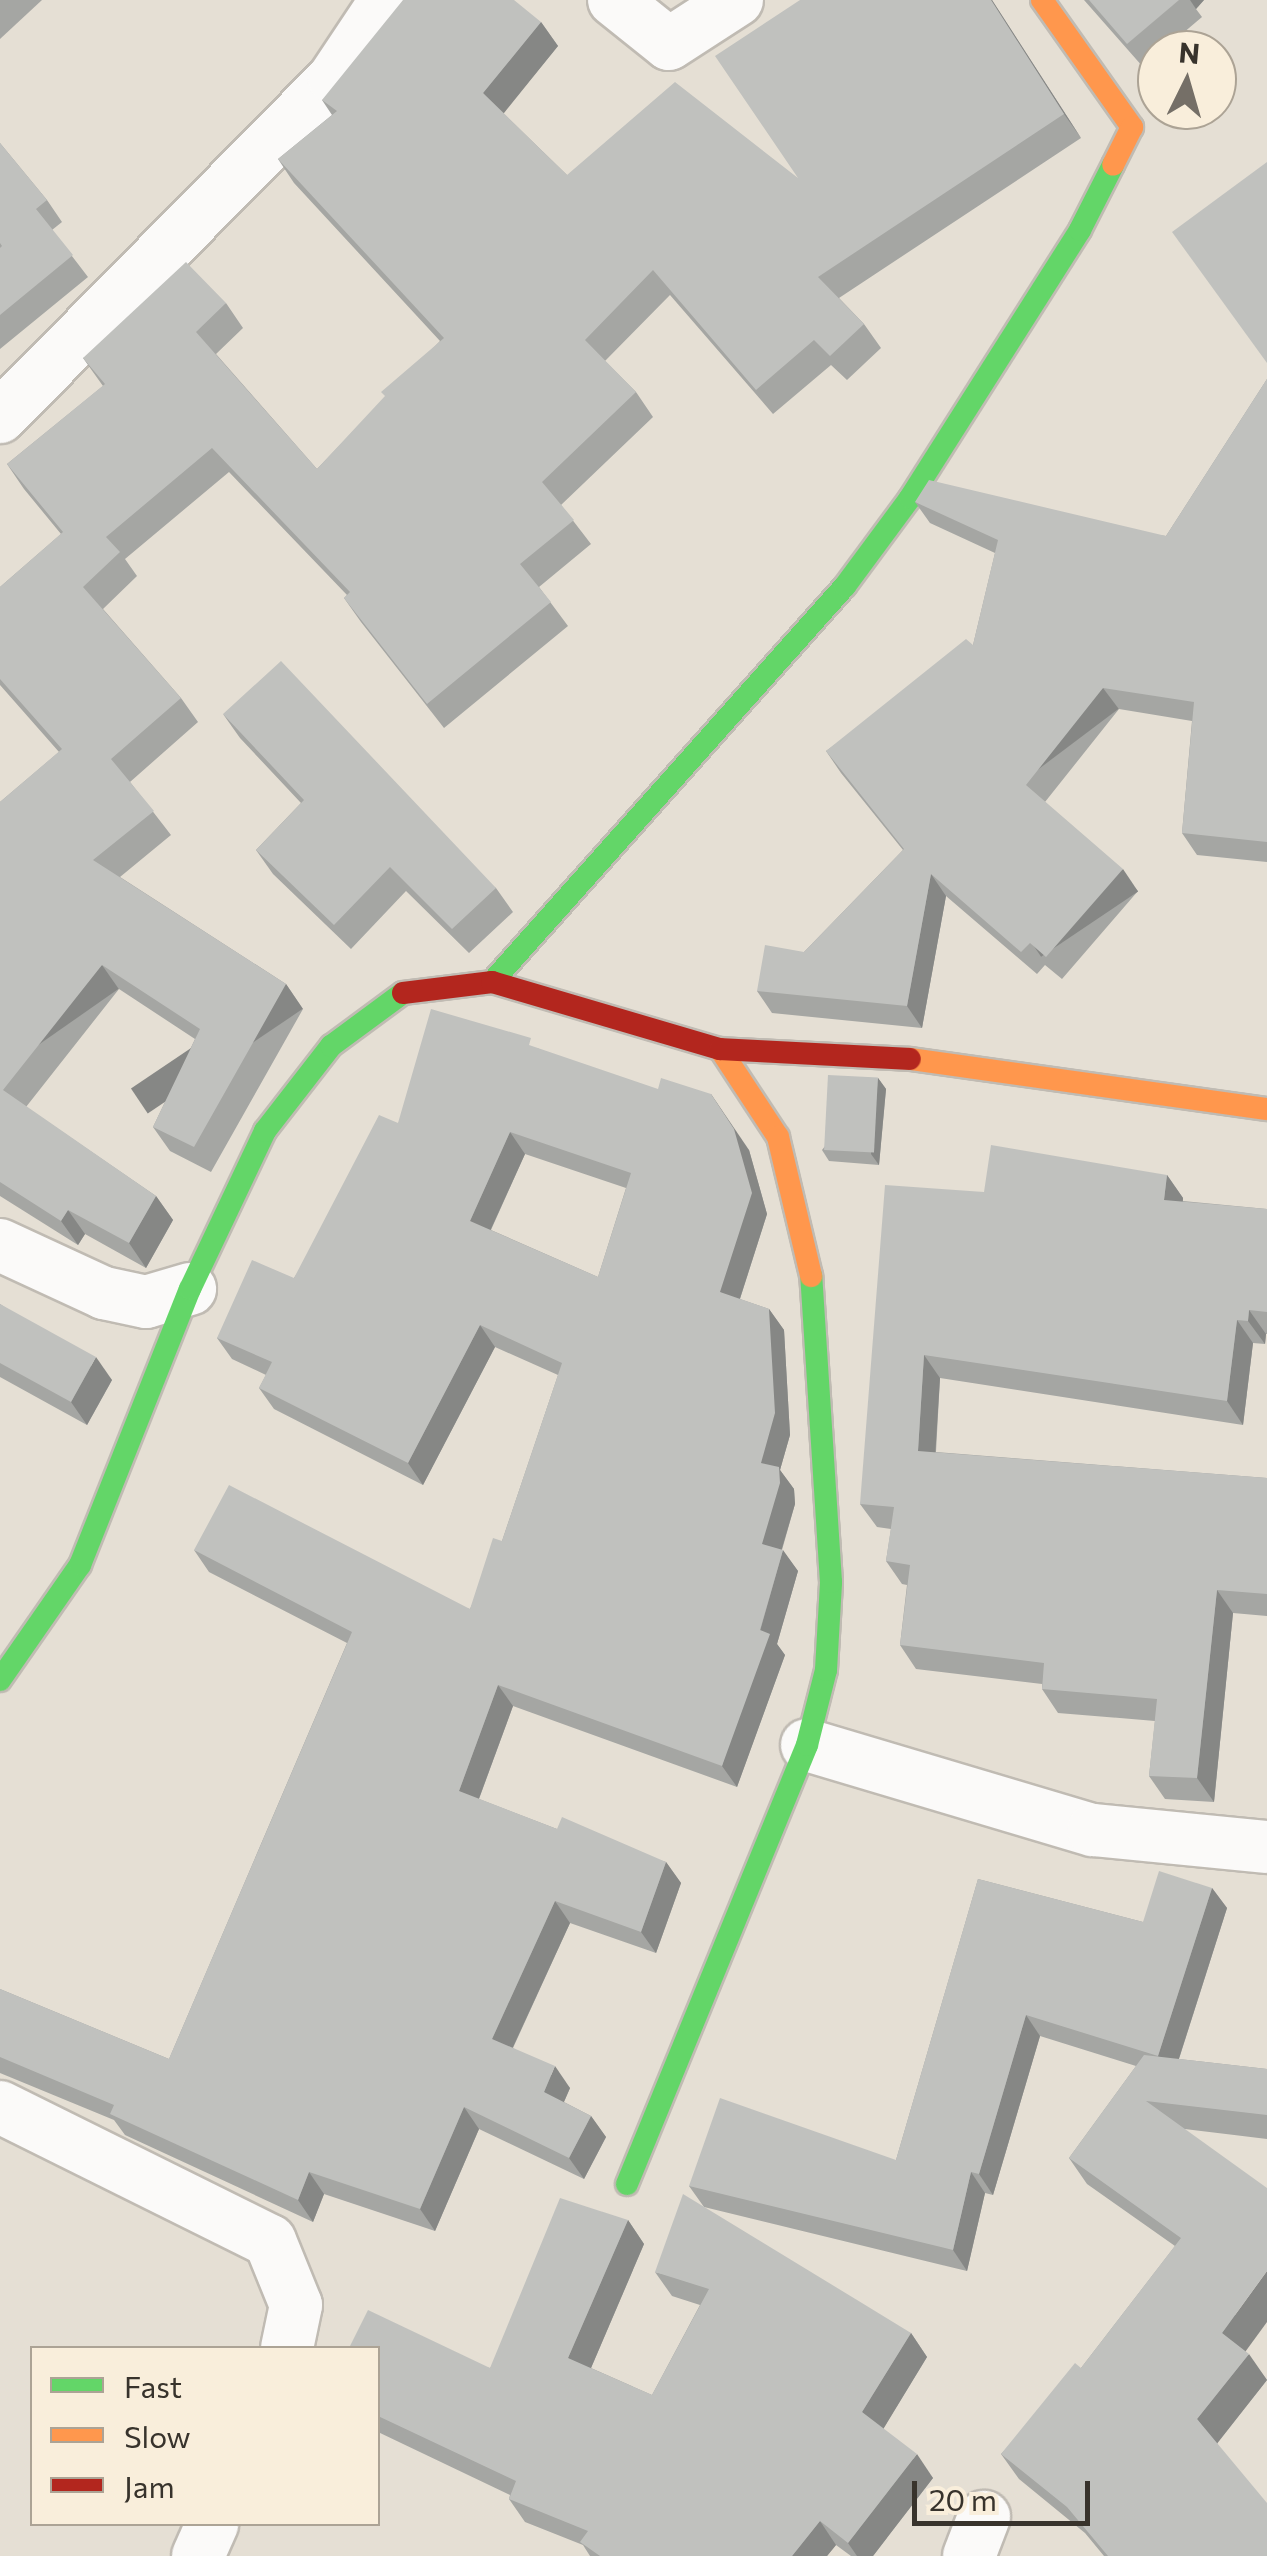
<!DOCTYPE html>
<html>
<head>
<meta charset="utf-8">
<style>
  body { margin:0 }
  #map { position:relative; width:1267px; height:2556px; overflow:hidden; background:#e5dfd4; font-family:Commissioner,sans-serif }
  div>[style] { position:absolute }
  .roads { filter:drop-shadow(2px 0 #c0bbb3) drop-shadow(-2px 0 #c0bbb3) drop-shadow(0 2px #c0bbb3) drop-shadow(0 -2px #c0bbb3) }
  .street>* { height:52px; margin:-26px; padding:0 26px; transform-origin:26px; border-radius:26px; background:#fbfaf9 }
  .fast>* { height:22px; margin:-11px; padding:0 11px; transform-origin:11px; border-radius:11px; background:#63d668 }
  .slow>* { height:22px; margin:-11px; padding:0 11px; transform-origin:11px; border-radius:11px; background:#ff974d }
  .jam>* { height:22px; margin:-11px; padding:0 11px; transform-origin:11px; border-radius:11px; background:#b3261e }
  .wall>* { inset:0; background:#a5a6a3 }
  .shaded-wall>* { inset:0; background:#868785; transform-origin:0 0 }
  .building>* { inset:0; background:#c0c1be; transform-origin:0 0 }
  span { translate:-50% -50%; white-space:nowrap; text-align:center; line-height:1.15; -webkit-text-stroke:8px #f9eedb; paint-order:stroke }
  .legend { position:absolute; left:30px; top:2346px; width:350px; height:180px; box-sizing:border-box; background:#f9eedb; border:2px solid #aca395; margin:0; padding:12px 18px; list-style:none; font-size:30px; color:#38332c }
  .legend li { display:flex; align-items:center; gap:20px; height:50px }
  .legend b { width:50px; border:2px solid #aca395 }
  .north { position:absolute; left:1137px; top:30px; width:100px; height:100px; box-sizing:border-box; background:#f9eedb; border:2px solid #aca395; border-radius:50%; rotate:5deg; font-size:28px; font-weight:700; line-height:40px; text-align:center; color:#38332c }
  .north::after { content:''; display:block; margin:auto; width:35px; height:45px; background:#756f67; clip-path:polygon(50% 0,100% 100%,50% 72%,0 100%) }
  .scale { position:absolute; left:912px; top:2481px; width:178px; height:45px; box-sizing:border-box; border:5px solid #38332c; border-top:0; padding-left:12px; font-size:30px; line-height:35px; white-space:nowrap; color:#38332c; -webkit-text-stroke:8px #f9eedb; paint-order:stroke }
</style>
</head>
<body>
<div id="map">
  <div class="roads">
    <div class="street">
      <i style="left:614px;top:0;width:70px;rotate:38.7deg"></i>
      <i style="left:669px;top:44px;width:81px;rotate:-32.9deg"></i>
      <i style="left:0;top:417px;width:476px;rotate:-45.4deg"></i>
      <i style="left:334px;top:78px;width:94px;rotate:-56.3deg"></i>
      <i style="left:0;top:1245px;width:115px;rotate:24.8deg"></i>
      <i style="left:104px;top:1293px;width:43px;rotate:12.1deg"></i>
      <i style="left:146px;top:1302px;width:46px;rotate:-16.5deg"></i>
      <i style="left:807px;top:1745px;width:298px;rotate:16.6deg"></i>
      <i style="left:1093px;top:1830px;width:175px;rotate:5.6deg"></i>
      <i style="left:0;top:2107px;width:301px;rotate:26.4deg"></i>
      <i style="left:270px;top:2241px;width:69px;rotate:67.9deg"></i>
      <i style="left:296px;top:2305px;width:44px;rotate:101.8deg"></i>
      <i style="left:198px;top:2556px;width:35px;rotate:-66deg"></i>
      <i style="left:969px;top:2556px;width:42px;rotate:-69deg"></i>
    </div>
    <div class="fast">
      <i style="left:492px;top:982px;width:530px;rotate:-48.29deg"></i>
      <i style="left:845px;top:586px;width:109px;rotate:-53.5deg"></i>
      <i style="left:910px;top:498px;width:317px;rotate:-57.6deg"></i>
      <i style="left:1080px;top:230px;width:73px;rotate:-63.1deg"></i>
      <i style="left:0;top:1680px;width:140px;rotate:-55.2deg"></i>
      <i style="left:80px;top:1565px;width:297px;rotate:-68.3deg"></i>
      <i style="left:190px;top:1289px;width:175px;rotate:-64.6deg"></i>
      <i style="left:265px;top:1131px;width:108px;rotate:-52.2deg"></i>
      <i style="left:331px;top:1046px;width:89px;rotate:-36.4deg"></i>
      <i style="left:627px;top:2184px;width:474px;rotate:-67.7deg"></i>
      <i style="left:807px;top:1745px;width:77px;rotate:-75.8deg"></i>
      <i style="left:826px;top:1670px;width:88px;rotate:-86.7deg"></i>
      <i style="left:831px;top:1582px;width:307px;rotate:-93.7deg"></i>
    </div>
    <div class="slow">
      <i style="left:1042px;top:0;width:156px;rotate:54.7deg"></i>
      <i style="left:1132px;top:127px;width:42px;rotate:116.6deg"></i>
      <i style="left:720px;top:1049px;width:105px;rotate:56.6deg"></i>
      <i style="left:778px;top:1137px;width:143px;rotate:76.6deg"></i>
      <i style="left:910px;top:1059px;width:360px;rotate:8deg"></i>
    </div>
    <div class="jam">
      <i style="left:403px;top:993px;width:90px;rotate:-7deg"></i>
      <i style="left:492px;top:982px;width:238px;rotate:16.4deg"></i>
      <i style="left:720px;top:1049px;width:190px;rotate:3deg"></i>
    </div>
  </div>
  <div class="wall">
    <i style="clip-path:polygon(0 0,42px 0,0 39px)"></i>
    <i style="clip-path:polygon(800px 0,992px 0,1081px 138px,839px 298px,864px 324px,881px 348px,847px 380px,831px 365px,773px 414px,670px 295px,605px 361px,636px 392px,653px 417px,561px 505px,591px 544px,539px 587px,568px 626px,444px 728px,361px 622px,344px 598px,347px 595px,229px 472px,125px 559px,137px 576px,103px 609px,181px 698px,198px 722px,130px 782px,171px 835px,120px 877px,286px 984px,303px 1009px,211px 1172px,170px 1151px,153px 1127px,195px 1039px,119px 989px,26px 1107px,156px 1196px,173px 1220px,146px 1268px,85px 1234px,78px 1245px,0 1196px,0 802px,59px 752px,0 685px,0 587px,61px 534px,24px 489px,7px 464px,103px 386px,83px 358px,226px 303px,243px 328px,216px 354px,317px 469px,440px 341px,294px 183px,278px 159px,332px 115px,322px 100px,541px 22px,558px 46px,503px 113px,567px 175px,798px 178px)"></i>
    <i style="clip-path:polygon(1084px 0,1204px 0,1196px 9px,1202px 17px,1163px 50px,1157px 50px,1157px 55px,1143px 67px)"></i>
    <i style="clip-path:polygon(0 143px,47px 200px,62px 222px,52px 230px,88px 277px,0 349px)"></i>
    <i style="clip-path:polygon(1267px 379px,1267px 862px,1197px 855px,1182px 833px,1192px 721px,1119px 709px,1045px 802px,1138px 891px,1062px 979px,1045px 965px,1037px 974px,946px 896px,922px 1028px,772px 1013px,757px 991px,804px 952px,903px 850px,841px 773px,826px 751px,973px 645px,995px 553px,930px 523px,915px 502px,1166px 536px)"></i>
    <i style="clip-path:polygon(223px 714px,496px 888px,513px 912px,469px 953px,406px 891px,351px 949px,273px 874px,256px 850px,301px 803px,240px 738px)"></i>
    <i style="clip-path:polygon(evenodd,537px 1048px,749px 1150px,767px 1214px,740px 1299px,769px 1309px,784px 1330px,790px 1435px,780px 1470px,794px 1489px,795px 1504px,782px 1550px,798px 1571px,777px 1644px,785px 1655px,737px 1787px,513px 1706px,479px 1799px,557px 1829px,666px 1862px,681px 1883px,656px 1953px,570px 1923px,513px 2048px,570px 2088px,564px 2102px,591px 2116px,606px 2137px,584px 2179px,479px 2129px,435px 2231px,324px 2194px,313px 2222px,125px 2135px,114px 2120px,0 2073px,0 1989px,169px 2059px,347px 1643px,209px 1572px,194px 1550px,470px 1609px,502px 1541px,558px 1375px,495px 1347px,423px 1485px,274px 1409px,259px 1388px,266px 1375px,232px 1359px,217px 1338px,294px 1278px,398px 1123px,537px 1048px,525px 1154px,626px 1188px,598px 1277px,491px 1230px,525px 1154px)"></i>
    <i style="clip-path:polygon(878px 1078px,886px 1089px,879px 1165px,829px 1161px,822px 1150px)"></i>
    <i style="clip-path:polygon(1167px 1175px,1183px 1198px,1183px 1201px,1267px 1209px,1267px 1334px,1266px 1334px,1265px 1344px,1253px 1343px,1243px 1425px,940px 1378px,936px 1452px,1267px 1478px,1267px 1616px,1233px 1613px,1214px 1802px,1165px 1799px,1149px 1776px,1155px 1721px,1058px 1713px,1042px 1689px,1042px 1684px,916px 1669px,900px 1645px,907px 1585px,902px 1584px,886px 1561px,891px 1529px,877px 1527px,860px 1504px,984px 1192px)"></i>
    <i style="clip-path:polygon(0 1304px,112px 1380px,87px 1425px,0 1377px)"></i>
    <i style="clip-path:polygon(978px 1879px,1143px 1922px,1212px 1888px,1227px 1908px,1179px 2059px,1267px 2069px,1267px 2139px,1185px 2129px,1245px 2351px,1267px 2380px,1217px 2443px,1267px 2556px,1104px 2556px,1085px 2533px,1019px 2479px,1001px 2454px,1081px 2368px,1175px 2246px,1087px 2184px,1069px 2158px,1136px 2066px,1040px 2036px,993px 2195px,985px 2193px,967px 2271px,704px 2207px,689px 2186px,896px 2160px)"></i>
    <i style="clip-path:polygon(628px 2220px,644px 2244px,591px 2368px,652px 2395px,700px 2305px,672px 2296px,655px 2272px,911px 2333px,927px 2357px,883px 2429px,933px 2478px,873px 2556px,851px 2556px,836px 2545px,827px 2556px,590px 2556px,583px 2545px,525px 2522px,509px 2499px,510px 2495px,378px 2432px,378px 2348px,490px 2368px)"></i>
  </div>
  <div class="shaded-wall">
    <i style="clip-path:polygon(991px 0,992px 0,1081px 138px,1064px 114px)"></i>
    <i style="clip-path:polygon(1190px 0,1204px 0,1196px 9px)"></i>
    <i style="clip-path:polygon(541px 22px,558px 46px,500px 118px,483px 93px)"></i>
    <i style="left:1103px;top:688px;width:26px;height:124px;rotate:53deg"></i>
    <i style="left:1123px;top:869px;width:27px;height:117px;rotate:56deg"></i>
    <i style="clip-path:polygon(931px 874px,946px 896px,922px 1028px,907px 1006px)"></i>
    <i style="left:102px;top:965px;width:29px;height:159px;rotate:55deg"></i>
    <i style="left:286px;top:984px;width:30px;height:187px;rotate:56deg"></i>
    <i style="clip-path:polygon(878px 1078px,886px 1089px,879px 1165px,871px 1154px)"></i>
    <i style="clip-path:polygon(711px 1094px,749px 1150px,767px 1214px,735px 1314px,720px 1292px)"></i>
    <i style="clip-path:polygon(510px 1132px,525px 1154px,485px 1242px,470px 1221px)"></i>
    <i style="clip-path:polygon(1167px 1175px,1183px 1198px,1181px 1223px,1164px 1200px)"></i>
    <i style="clip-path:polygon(156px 1196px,173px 1220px,146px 1268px,129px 1243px)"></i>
    <i style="clip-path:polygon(68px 1210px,85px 1234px,78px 1245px,61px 1221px)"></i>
    <i style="clip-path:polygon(769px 1309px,784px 1330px,790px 1435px,780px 1470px,794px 1489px,795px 1504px,777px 1565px,762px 1544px,761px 1463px)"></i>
    <i style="clip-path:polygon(1249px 1310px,1266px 1334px,1265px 1344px,1248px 1321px)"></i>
    <i style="clip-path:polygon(1237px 1320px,1253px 1343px,1243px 1425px,1227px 1401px)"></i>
    <i style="clip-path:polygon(480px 1325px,495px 1347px,423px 1485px,408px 1463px)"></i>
    <i style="clip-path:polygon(924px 1355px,940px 1378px,934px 1474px,918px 1451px)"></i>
    <i style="clip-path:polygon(96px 1357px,112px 1380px,87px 1425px,71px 1402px)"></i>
    <i style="clip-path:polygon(783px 1550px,798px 1571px,777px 1644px,785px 1655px,737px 1787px,722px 1766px)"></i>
    <i style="clip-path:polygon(1217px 1590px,1233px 1613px,1214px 1802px,1197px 1778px)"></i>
    <i style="clip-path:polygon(498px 1685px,513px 1706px,474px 1812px,459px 1791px)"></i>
    <i style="clip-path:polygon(666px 1862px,681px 1883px,656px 1953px,641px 1932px)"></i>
    <i style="clip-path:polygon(1212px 1888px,1227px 1908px,1173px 2077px,1158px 2056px)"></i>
    <i style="clip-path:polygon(555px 1901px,570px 1923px,507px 2060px,492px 2039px)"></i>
    <i style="clip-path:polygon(1026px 2015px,1040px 2036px,993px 2195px,979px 2174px)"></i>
    <i style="clip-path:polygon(555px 2066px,570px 2088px,559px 2113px,544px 2092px)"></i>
    <i style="clip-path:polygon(464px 2107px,479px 2129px,435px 2231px,420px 2209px)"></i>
    <i style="clip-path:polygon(591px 2116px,606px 2137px,584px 2179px,569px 2158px)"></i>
    <i style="clip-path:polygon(309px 2172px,324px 2194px,313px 2222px,298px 2200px)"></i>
    <i style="clip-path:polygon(971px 2172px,985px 2193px,967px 2271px,953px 2250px)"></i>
    <i style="clip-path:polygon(628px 2220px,644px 2244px,585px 2382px,568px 2358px)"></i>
    <i style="clip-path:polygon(1267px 2271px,1267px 2322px,1240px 2359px,1222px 2333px)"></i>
    <i style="clip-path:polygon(911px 2333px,927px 2357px,879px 2436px,862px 2412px)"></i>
    <i style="clip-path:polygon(1249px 2354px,1267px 2380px,1216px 2445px,1197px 2419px)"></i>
    <i style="clip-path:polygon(917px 2454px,933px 2478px,873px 2556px,857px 2556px,848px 2543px)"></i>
    <i style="clip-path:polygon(820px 2521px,836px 2545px,827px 2556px,792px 2556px)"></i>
  </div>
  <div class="building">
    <i style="clip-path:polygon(403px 0,514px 0,541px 22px,483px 93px,567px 175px,675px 82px,798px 178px,715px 56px,800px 0,991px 0,1064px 114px,818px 277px,864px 324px,830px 356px,814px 340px,756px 390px,653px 270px,585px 340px,636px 392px,542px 482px,574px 520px,520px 564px,551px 602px,427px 704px,344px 598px,350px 592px,212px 448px,106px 537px,120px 552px,83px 587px,181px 698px,111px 759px,154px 811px,93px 860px,286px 984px,194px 1147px,153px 1127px,200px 1029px,102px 965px,3px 1090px,156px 1196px,129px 1243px,68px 1210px,61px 1221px,0 1182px,0 802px,62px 749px,0 679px,0 587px,63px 532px,7px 464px,105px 384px,83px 358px,186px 262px,226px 303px,196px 332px,317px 469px,385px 396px,381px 392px,444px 338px,278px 159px,337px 111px,322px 100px)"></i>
    <i style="clip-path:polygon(1089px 0,1179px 0,1127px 44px)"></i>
    <i style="clip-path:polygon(0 143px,47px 200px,36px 209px,73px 255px,0 315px,0 248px,2px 246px,0 243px)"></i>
    <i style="clip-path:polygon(1267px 162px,1267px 363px,1172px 232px)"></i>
    <i style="clip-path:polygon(1267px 379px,1267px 842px,1182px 833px,1194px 702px,1103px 688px,1026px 785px,1123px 869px,1046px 957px,1030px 943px,1021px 952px,931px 874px,907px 1006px,757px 991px,765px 945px,804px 952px,904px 849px,826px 751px,966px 639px,973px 645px,998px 540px,915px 502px,929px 480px,1166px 536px)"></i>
    <i style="clip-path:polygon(281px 661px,496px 888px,452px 929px,390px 867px,334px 925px,256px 850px,304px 800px,223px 714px)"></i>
    <i style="clip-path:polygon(evenodd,431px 1009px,531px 1038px,529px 1045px,658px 1089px,661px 1078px,711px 1094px,734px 1129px,752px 1193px,720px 1292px,769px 1309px,775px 1413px,761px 1463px,779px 1467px,780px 1483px,762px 1544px,783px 1550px,760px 1630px,770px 1634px,722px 1766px,498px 1685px,459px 1791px,557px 1829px,562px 1817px,666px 1862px,641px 1932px,555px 1901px,492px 2039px,555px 2066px,544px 2092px,591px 2116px,569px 2158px,464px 2107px,420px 2209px,309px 2172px,298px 2200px,110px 2114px,114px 2105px,0 2057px,0 1989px,169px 2059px,352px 1632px,194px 1550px,229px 1485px,470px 1609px,493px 1538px,502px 1541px,562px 1363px,480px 1325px,408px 1463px,259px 1388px,272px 1362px,217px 1338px,252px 1260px,294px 1278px,379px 1115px,398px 1123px,431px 1009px,510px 1132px,631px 1173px,598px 1277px,470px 1221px,510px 1132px)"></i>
    <i style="left:828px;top:1075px;width:50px;height:75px;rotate:3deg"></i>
    <i style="clip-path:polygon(991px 1145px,1167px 1175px,1164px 1200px,1267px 1209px,1267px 1312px,1249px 1310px,1248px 1321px,1237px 1320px,1227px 1401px,924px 1355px,918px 1451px,1267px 1478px,1267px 1594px,1217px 1590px,1197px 1778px,1149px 1776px,1157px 1699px,1042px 1689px,1044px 1663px,900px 1645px,910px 1565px,886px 1561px,894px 1507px,860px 1504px,885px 1185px,984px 1192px)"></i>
    <i style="clip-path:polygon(0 1304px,96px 1357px,71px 1402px,0 1363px)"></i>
    <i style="clip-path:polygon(1159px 1871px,1212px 1888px,1158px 2056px,1026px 2015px,979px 2174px,971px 2172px,953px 2250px,689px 2186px,720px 2098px,896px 2160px,978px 1879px,1143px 1922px)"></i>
    <i style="clip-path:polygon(1144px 2055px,1267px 2069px,1267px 2115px,1146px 2101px,1267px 2188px,1267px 2271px,1222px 2333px,1249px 2354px,1197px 2419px,1267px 2503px,1267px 2556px,1108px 2556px,1067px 2507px,1001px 2454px,1075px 2363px,1081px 2368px,1181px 2238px,1069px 2158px)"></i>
    <i style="clip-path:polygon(683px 2194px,911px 2333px,862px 2412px,917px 2454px,848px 2543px,820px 2521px,792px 2556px,600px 2556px,580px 2542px,588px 2531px,509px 2499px,516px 2481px,378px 2416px,378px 2348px,349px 2348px,368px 2310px,490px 2368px,560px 2198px,628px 2220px,568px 2358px,652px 2395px,709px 2289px,655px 2272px)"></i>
  </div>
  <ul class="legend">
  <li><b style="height:12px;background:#63d668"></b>Fast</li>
  <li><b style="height:12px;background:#ff974d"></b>Slow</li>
  <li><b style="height:12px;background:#b3261e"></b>Jam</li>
  </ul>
  <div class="north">N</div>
  <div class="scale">20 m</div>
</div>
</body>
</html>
